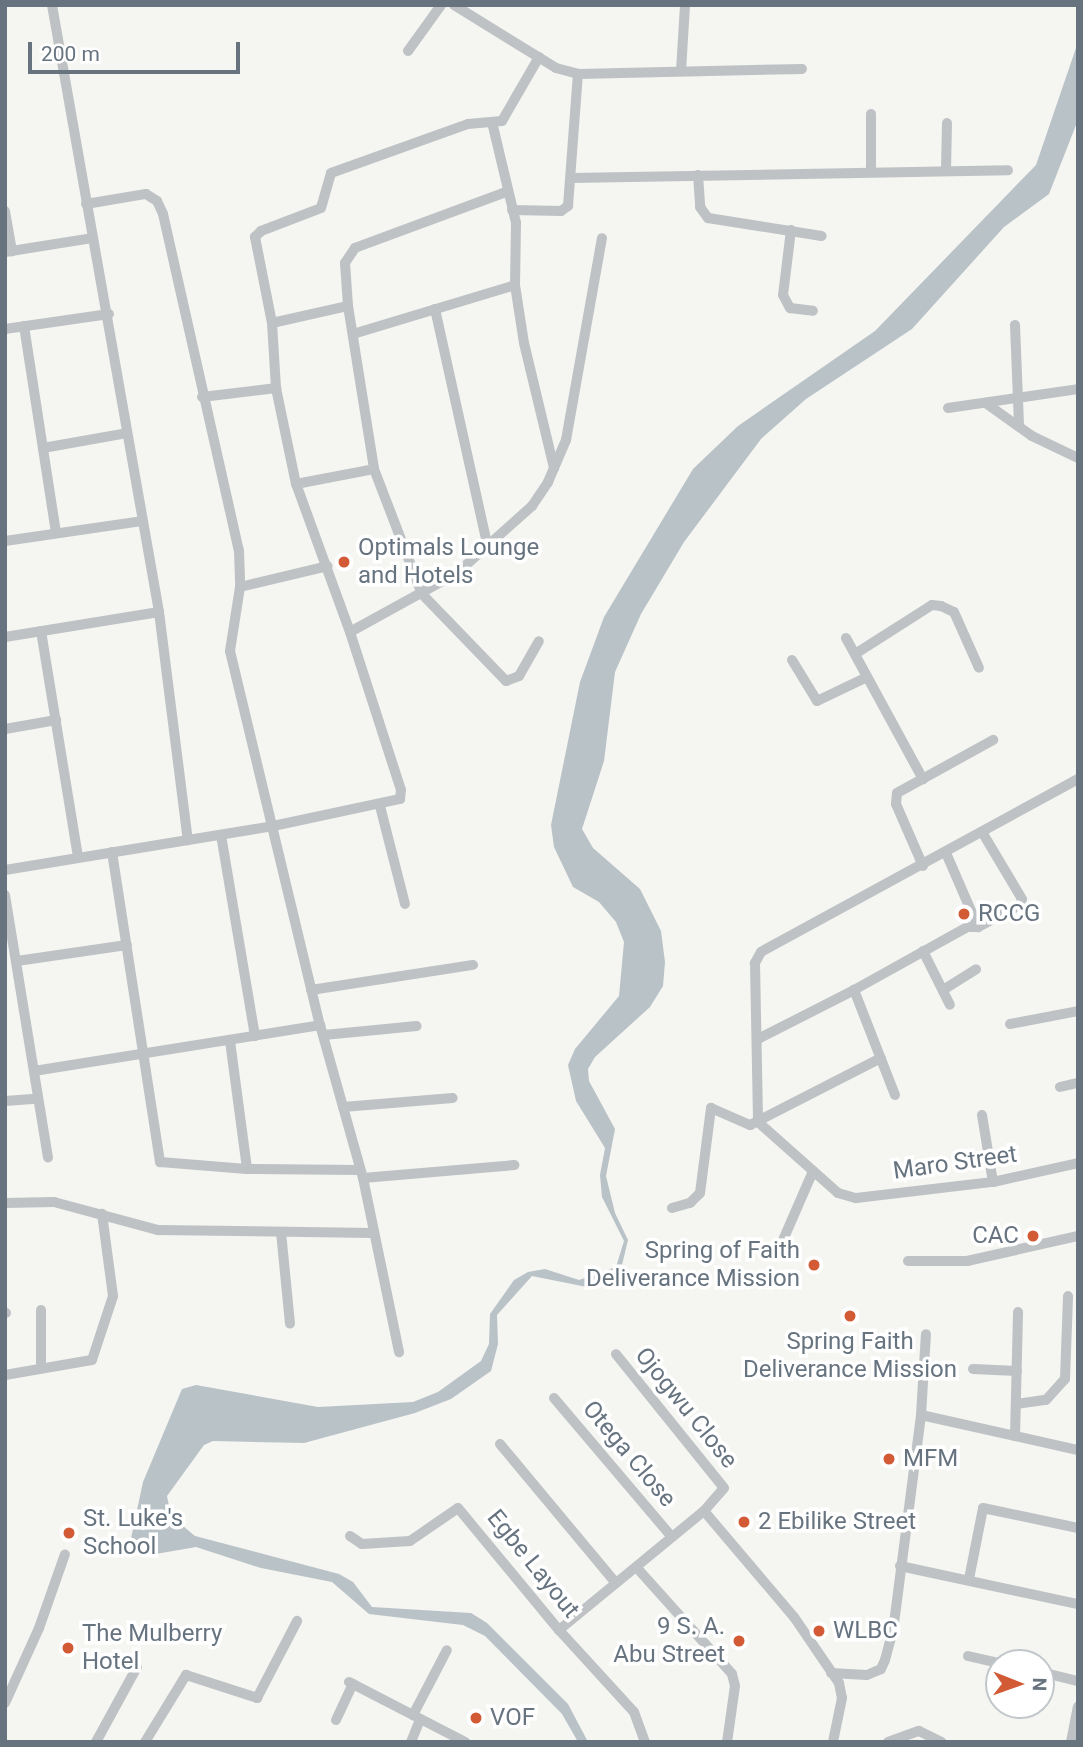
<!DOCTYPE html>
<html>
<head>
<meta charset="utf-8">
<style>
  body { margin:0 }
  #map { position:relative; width:1083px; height:1747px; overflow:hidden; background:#f5f5f1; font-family:Roboto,sans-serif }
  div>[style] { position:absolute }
  .water>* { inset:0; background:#b9c2c7 }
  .minor>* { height:10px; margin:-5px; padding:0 5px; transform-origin:5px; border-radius:5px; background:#bec2c5 }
  .dots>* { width:19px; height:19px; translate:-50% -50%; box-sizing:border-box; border:4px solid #fff; border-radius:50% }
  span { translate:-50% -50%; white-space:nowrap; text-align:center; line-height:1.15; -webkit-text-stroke:7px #fff; paint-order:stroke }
  .poi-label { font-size:24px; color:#677480 }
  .left { translate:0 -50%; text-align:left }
  .right { translate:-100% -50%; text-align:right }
  .street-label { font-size:24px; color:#677480 }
  .frame { position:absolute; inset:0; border:7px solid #677480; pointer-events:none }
  .north { position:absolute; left:985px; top:1649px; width:70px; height:70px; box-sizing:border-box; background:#fff; border:2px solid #c2c7cc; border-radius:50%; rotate:91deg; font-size:19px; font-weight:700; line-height:28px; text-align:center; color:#677480 }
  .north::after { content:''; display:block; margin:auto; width:24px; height:32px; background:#d25b35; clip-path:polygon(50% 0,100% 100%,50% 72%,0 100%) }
  .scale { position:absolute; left:28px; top:42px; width:212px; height:32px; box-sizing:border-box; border:4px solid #677480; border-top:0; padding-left:9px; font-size:21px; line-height:24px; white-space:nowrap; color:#677480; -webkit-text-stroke:5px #fff; paint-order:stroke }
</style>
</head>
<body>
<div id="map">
  <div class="water">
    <i style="clip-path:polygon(1078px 42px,1078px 120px,1049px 194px,1004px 227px,912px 329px,806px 399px,761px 439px,684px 542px,641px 614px,615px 672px,604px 761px,582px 829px,593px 848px,640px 889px,661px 931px,665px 962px,663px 986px,650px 1007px,595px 1057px,588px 1069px,589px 1081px,615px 1129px,606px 1176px,615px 1213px,628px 1240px,621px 1269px,587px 1287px,532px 1276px,497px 1315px,498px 1344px,491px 1371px,451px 1399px,415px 1413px,304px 1443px,213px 1441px,204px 1445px,167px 1496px,171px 1516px,195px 1536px,339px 1574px,353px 1582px,372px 1607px,471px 1613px,487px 1623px,568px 1704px,588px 1742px,578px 1742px,562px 1714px,485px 1636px,463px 1625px,369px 1614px,332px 1582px,261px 1568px,196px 1547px,150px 1555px,137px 1550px,130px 1543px,143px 1482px,182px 1389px,196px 1385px,318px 1407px,413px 1402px,438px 1392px,481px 1361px,489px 1344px,490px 1314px,514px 1280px,528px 1272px,545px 1269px,579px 1280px,616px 1267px,624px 1241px,602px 1197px,600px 1175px,605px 1148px,576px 1101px,568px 1065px,575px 1049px,619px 996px,624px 942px,616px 922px,599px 902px,573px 887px,554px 847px,551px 825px,580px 682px,604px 617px,693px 469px,738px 426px,875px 331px,1036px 165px)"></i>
  </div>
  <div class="minor">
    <i style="left:52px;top:5px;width:616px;rotate:80deg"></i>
    <i style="left:159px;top:612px;width:230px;rotate:82.8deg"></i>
    <i style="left:454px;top:5px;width:120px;rotate:31.7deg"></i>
    <i style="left:556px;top:68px;width:23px;rotate:15deg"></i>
    <i style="left:578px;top:74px;width:224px;rotate:-1.3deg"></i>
    <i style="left:408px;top:51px;width:57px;rotate:-54.3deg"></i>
    <i style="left:681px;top:71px;width:66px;rotate:-86.5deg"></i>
    <i style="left:871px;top:114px;width:56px;rotate:90deg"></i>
    <i style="left:492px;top:122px;width:104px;rotate:76.6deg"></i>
    <i style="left:516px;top:223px;width:62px;rotate:90.9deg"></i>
    <i style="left:515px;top:285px;width:59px;rotate:81.2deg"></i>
    <i style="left:524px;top:343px;width:129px;rotate:76.5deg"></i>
    <i style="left:946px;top:170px;width:47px;rotate:-88.8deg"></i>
    <i style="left:698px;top:175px;width:32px;rotate:86deg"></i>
    <i style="left:700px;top:207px;width:14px;rotate:54deg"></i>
    <i style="left:708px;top:218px;width:115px;rotate:9deg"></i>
    <i style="left:571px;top:178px;width:437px;rotate:-1deg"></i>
    <i style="left:506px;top:192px;width:161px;rotate:159.7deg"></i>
    <i style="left:355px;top:248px;width:18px;rotate:124deg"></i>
    <i style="left:345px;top:263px;width:43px;rotate:86deg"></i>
    <i style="left:348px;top:306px;width:165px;rotate:80.9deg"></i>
    <i style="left:374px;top:469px;width:134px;rotate:69deg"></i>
    <i style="left:422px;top:594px;width:121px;rotate:46deg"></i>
    <i style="left:506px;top:681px;width:14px;rotate:-21deg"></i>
    <i style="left:519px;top:676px;width:40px;rotate:-60.3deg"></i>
    <i style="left:86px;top:204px;width:61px;rotate:-9.5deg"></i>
    <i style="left:146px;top:194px;width:13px;rotate:32deg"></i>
    <i style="left:157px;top:201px;width:14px;rotate:65deg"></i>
    <i style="left:163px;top:214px;width:345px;rotate:77.3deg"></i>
    <i style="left:239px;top:551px;width:36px;rotate:88deg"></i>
    <i style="left:240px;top:587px;width:65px;rotate:98.9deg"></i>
    <i style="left:230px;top:651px;width:385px;rotate:76.5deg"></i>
    <i style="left:320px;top:1025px;width:159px;rotate:74.3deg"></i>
    <i style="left:363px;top:1178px;width:178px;rotate:78.3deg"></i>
    <i style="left:512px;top:210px;width:49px;rotate:1.2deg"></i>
    <i style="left:561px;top:211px;width:9px;rotate:-36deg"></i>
    <i style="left:568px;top:206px;width:132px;rotate:-85.7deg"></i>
    <i style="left:5px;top:211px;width:41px;rotate:80.1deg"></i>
    <i style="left:791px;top:230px;width:65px;rotate:97deg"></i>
    <i style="left:783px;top:295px;width:15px;rotate:62deg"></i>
    <i style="left:790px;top:308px;width:23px;rotate:7deg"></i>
    <i style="left:5px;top:252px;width:88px;rotate:-9.1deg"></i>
    <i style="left:435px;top:309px;width:241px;rotate:77.5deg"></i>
    <i style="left:272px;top:323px;width:78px;rotate:-12.6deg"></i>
    <i style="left:1015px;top:325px;width:101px;rotate:87.7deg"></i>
    <i style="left:24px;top:326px;width:209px;rotate:81.2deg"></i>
    <i style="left:5px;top:329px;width:105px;rotate:-8.2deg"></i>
    <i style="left:353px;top:334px;width:169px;rotate:-16.8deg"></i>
    <i style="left:202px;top:397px;width:75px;rotate:-6.9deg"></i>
    <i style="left:987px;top:404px;width:55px;rotate:35.4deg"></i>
    <i style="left:1032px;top:436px;width:51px;rotate:25.6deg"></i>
    <i style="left:948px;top:408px;width:131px;rotate:-8.3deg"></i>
    <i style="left:43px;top:448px;width:85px;rotate:-10.1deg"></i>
    <i style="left:296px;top:484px;width:79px;rotate:-10.9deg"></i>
    <i style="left:5px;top:541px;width:138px;rotate:-8.3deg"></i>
    <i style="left:240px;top:587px;width:90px;rotate:-13.4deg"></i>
    <i style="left:41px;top:631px;width:229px;rotate:80.7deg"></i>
    <i style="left:350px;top:632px;width:158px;rotate:-110deg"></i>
    <i style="left:296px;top:484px;width:98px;rotate:-101.8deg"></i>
    <i style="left:276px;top:388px;width:65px;rotate:-93.5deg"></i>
    <i style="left:272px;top:323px;width:88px;rotate:-101.2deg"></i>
    <i style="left:255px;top:237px;width:8px;rotate:-45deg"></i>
    <i style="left:261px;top:231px;width:64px;rotate:-21deg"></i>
    <i style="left:321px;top:208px;width:36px;rotate:-74deg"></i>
    <i style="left:331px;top:173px;width:145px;rotate:-19.7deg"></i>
    <i style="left:468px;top:124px;width:34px;rotate:-5deg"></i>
    <i style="left:502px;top:121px;width:74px;rotate:-60deg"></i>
    <i style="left:5px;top:637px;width:156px;rotate:-9.2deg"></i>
    <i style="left:846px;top:638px;width:161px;rotate:61.4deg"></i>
    <i style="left:855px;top:654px;width:91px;rotate:-32.5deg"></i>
    <i style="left:932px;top:605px;width:9px;rotate:6deg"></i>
    <i style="left:941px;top:606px;width:14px;rotate:25deg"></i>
    <i style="left:954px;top:612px;width:61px;rotate:65.9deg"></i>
    <i style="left:792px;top:660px;width:48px;rotate:58.6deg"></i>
    <i style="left:817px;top:701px;width:55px;rotate:-25.6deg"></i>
    <i style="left:5px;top:729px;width:52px;rotate:-10deg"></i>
    <i style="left:1078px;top:779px;width:361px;rotate:151.4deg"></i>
    <i style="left:761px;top:952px;width:13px;rotate:119deg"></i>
    <i style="left:755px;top:963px;width:159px;rotate:88.9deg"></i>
    <i style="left:758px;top:1122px;width:107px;rotate:41.6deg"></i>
    <i style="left:838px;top:1193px;width:19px;rotate:16deg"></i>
    <i style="left:856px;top:1198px;width:138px;rotate:-6.7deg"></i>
    <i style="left:993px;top:1182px;width:87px;rotate:-12.6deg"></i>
    <i style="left:380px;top:806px;width:101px;rotate:75.7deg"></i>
    <i style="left:221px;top:835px;width:204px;rotate:80.4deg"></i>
    <i style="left:112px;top:852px;width:314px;rotate:81.2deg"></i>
    <i style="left:160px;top:1162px;width:87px;rotate:4.6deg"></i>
    <i style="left:247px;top:1169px;width:112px;rotate:0.5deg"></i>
    <i style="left:946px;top:853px;width:81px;rotate:66.6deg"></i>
    <i style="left:923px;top:866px;width:68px;rotate:-113.5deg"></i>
    <i style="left:896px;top:804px;width:11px;rotate:-85deg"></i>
    <i style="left:897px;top:793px;width:110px;rotate:-28.9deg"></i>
    <i style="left:5px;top:870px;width:272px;rotate:-9.3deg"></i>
    <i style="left:273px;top:826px;width:130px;rotate:-12deg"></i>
    <i style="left:400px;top:799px;width:9px;rotate:-84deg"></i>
    <i style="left:401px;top:790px;width:166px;rotate:-107.9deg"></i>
    <i style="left:350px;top:632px;width:122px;rotate:-28.9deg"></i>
    <i style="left:457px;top:573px;width:101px;rotate:-41.8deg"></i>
    <i style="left:532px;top:506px;width:29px;rotate:-56deg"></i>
    <i style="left:548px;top:482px;width:46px;rotate:-66.8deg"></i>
    <i style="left:566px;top:440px;width:205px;rotate:-79.9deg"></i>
    <i style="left:5px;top:895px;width:266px;rotate:80.7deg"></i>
    <i style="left:923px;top:951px;width:60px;rotate:63.4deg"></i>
    <i style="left:17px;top:961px;width:111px;rotate:-8.3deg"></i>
    <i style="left:311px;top:990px;width:164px;rotate:-8.8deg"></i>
    <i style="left:943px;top:990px;width:39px;rotate:-32deg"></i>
    <i style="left:1010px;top:1024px;width:69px;rotate:-10.8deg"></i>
    <i style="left:324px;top:1035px;width:93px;rotate:-5.5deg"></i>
    <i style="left:758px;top:1039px;width:108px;rotate:-27deg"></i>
    <i style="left:230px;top:1041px;width:129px;rotate:82.4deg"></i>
    <i style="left:34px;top:1071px;width:290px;rotate:-9.1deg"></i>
    <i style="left:1060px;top:1087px;width:18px;rotate:-13deg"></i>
    <i style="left:895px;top:1095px;width:113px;rotate:-111.3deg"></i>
    <i style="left:854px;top:990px;width:129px;rotate:-29.1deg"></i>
    <i style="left:967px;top:927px;width:11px"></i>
    <i style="left:978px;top:927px;width:47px;rotate:-27.6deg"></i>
    <i style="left:1020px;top:905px;width:6px;rotate:-72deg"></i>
    <i style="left:1022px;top:899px;width:78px;rotate:-120.8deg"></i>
    <i style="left:5px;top:1101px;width:31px;rotate:-4deg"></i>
    <i style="left:343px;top:1107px;width:110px;rotate:-4.7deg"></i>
    <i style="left:982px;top:1115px;width:68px;rotate:80.7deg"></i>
    <i style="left:363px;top:1178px;width:152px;rotate:-4.9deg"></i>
    <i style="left:5px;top:1203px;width:49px;rotate:-1.2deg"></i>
    <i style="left:54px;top:1202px;width:108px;rotate:15.1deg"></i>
    <i style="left:158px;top:1230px;width:214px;rotate:0.8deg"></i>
    <i style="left:672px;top:1208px;width:19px;rotate:-16deg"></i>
    <i style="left:690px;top:1203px;width:14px;rotate:-45deg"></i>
    <i style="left:700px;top:1193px;width:86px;rotate:-82.6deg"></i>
    <i style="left:711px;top:1108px;width:43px;rotate:23.6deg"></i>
    <i style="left:750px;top:1125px;width:147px;rotate:-27.1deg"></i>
    <i style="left:281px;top:1232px;width:92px;rotate:84.4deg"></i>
    <i style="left:780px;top:1247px;width:83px;rotate:-66.5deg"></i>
    <i style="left:908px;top:1261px;width:59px"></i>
    <i style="left:967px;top:1261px;width:114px;rotate:-12.7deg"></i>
    <i style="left:5px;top:1313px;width:1px"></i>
    <i style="left:41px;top:1366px;width:56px;rotate:-90deg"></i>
    <i style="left:973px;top:1369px;width:44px;rotate:2.6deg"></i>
    <i style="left:5px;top:1375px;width:88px;rotate:-9.8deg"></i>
    <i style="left:92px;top:1360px;width:67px;rotate:-71.8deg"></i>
    <i style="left:113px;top:1296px;width:83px;rotate:-97.6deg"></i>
    <i style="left:554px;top:1398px;width:182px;rotate:49.7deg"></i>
    <i style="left:1016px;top:1404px;width:30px;rotate:-8deg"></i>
    <i style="left:1046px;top:1400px;width:28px;rotate:-48deg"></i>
    <i style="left:1065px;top:1379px;width:83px;rotate:-87.9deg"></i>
    <i style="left:921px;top:1415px;width:81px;rotate:-86.5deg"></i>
    <i style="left:1015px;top:1436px;width:124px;rotate:-88.6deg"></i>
    <i style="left:500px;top:1444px;width:181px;rotate:50.2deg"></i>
    <i style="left:704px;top:1511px;width:139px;rotate:49.7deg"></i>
    <i style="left:794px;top:1617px;width:80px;rotate:55.7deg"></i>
    <i style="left:839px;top:1683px;width:15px;rotate:79deg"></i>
    <i style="left:842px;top:1698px;width:45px;rotate:101.6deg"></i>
    <i style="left:350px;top:1536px;width:14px;rotate:34deg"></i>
    <i style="left:362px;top:1544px;width:48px;rotate:-3.6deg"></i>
    <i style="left:410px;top:1541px;width:58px;rotate:-34.5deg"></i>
    <i style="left:458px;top:1508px;width:158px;rotate:50.4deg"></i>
    <i style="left:559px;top:1630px;width:111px;rotate:47.6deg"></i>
    <i style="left:634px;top:1712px;width:32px;rotate:70deg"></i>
    <i style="left:900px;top:1566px;width:182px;rotate:12.1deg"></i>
    <i style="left:637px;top:1568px;width:142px;rotate:48.1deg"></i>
    <i style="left:732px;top:1674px;width:12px;rotate:76deg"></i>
    <i style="left:735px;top:1686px;width:57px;rotate:98.1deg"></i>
    <i style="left:969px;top:1579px;width:72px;rotate:-78.8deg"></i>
    <i style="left:983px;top:1508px;width:97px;rotate:11.9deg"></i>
    <i style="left:559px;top:1630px;width:188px;rotate:-39.4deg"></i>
    <i style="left:704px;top:1511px;width:30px;rotate:-49deg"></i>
    <i style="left:724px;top:1488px;width:172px;rotate:-128.9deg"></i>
    <i style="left:968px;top:1656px;width:32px;rotate:13deg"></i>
    <i style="left:1041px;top:1672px;width:38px;rotate:14deg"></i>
    <i style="left:831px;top:1673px;width:36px;rotate:3deg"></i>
    <i style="left:867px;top:1675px;width:15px;rotate:-23deg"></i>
    <i style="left:881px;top:1669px;width:10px;rotate:-66deg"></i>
    <i style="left:885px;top:1660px;width:30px;rotate:-75deg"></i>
    <i style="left:893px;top:1631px;width:218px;rotate:-82.6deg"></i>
    <i style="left:921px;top:1415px;width:161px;rotate:12.6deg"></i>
    <i style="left:349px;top:1682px;width:131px;rotate:27.3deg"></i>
    <i style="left:5px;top:1703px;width:82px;rotate:-65.6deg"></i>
    <i style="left:39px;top:1628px;width:78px;rotate:-70.6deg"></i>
    <i style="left:413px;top:1715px;width:73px;rotate:-62.4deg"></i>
    <i style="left:336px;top:1720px;width:40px;rotate:-65deg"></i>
    <i style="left:96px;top:1742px;width:85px;rotate:-61.3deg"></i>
    <i style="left:145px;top:1742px;width:79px;rotate:-58.5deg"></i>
    <i style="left:186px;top:1675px;width:75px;rotate:17.9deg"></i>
    <i style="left:257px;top:1698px;width:87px;rotate:-62.5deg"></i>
    <i style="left:411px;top:1742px;width:24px;rotate:-68deg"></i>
    <i style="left:888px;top:1742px;width:33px;rotate:-20deg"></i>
    <i style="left:919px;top:1731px;width:25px;rotate:26deg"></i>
    <i style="left:1071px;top:1742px;width:36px;rotate:-79deg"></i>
  </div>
  <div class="dots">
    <i style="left:344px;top:562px;background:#d25b35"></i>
    <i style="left:964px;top:914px;background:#d25b35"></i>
    <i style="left:1033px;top:1236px;background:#d25b35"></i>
    <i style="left:814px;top:1265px;background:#d25b35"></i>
    <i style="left:850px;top:1316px;background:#d25b35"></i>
    <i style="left:889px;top:1459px;background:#d25b35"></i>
    <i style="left:744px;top:1522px;background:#d25b35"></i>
    <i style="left:69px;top:1533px;background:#d25b35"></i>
    <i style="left:819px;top:1631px;background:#d25b35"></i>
    <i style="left:739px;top:1641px;background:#d25b35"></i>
    <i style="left:68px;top:1648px;background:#d25b35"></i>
    <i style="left:476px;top:1718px;background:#d25b35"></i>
  </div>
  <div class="poi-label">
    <span class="left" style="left:358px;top:562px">Optimals Lounge<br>and Hotels</span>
    <span class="left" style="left:978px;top:914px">RCCG</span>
    <span class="right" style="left:1019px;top:1236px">CAC</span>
    <span class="right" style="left:800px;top:1265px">Spring of Faith<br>Deliverance Mission</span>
    <span style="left:850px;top:1356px">Spring Faith<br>Deliverance Mission</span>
    <span class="left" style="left:903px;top:1459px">MFM</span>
    <span class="left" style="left:83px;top:1533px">St. Luke's<br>School</span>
    <span class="left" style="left:758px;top:1522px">2 Ebilike Street</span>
    <span class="right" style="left:725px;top:1641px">9 S. A.<br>Abu Street</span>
    <span class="left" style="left:833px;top:1631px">WLBC</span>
    <span class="left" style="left:82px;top:1648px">The Mulberry<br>Hotel</span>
    <span class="left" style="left:490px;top:1718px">VOF</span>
  </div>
  <div class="street-label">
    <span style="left:955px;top:1163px;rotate:-8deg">Maro Street</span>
    <span style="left:686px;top:1408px;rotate:51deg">Ojogwu Close</span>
    <span style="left:629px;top:1454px;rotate:50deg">Otega Close</span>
    <span style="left:533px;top:1564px;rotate:51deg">Egbe Layout</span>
  </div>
  <div class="frame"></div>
  <div class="north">N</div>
  <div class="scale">200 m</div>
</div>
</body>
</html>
